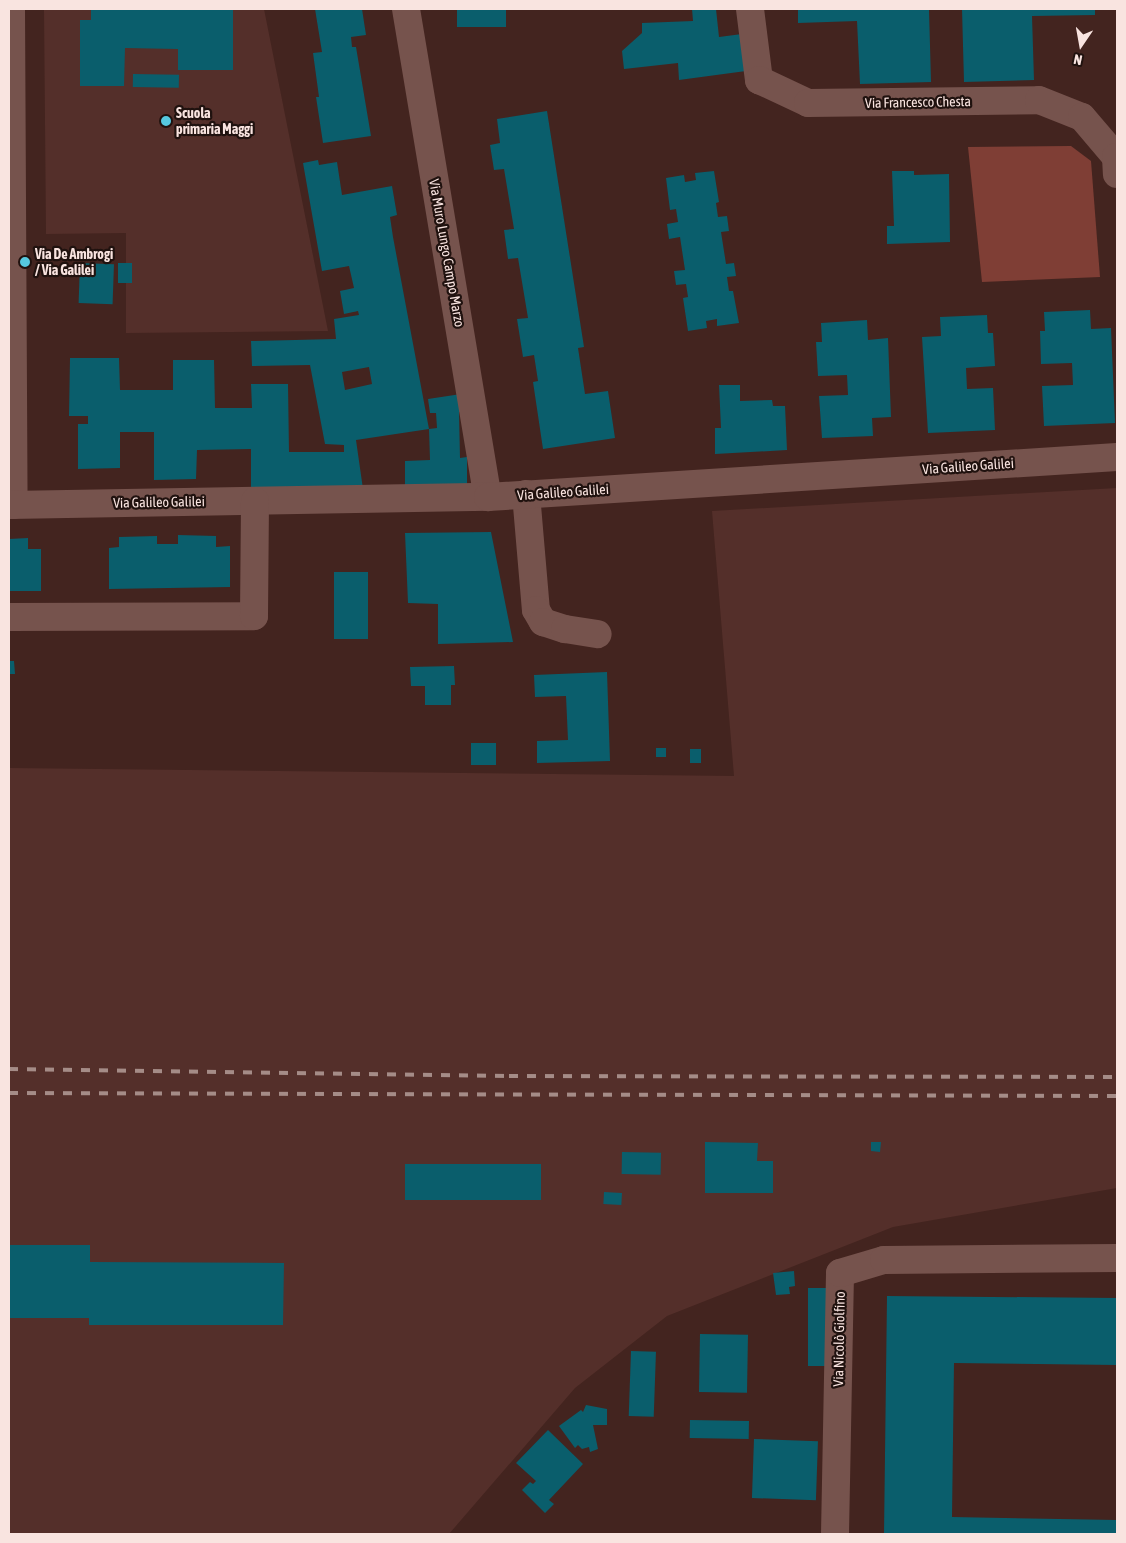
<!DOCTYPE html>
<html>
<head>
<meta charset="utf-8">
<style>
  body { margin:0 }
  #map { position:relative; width:1126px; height:1543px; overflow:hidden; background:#43241f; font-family:"Asap Condensed",sans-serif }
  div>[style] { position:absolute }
  .built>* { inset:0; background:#542f2a }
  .green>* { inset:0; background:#7f3e35 }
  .building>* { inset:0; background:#0a5e6c; transform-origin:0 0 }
  .minor>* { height:28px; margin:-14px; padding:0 14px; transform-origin:14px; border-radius:14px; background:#76534d }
  .rail>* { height:4px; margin-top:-2px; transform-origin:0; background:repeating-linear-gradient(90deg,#a58c87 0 9px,transparent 0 18px) }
  .dots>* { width:14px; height:14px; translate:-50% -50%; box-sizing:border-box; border:2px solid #20120f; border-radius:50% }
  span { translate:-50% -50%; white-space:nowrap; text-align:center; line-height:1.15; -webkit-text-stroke:4.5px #20120f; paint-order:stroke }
  .street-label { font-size:14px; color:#f9e4e0 }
  .poi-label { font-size:14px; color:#f9e4e0; font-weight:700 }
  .left { translate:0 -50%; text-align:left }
  .frame { position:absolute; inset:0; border:10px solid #f9e4e0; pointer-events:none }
  .north { position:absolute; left:1056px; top:20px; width:50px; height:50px; -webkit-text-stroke:4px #20120f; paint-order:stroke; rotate:192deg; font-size:14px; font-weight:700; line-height:20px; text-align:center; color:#f9e4e0 }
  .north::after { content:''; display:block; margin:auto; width:18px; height:22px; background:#f9e4e0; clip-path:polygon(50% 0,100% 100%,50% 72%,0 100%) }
</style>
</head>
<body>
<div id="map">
  <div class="built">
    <i style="clip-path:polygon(44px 9px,264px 9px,328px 331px,126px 333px,126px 233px,46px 234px)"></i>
    <i style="clip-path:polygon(1117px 488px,1117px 1188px,893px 1227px,667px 1316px,575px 1388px,449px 1534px,9px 1534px,9px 768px,734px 776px,712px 511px)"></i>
  </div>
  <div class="green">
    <i style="clip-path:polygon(1071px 146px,1091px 161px,1100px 277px,982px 282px,968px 147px)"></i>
  </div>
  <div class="building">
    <i style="clip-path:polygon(91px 9px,233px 9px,233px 70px,178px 70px,178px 49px,125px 48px,124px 86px,80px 86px,80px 20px,91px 20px)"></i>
    <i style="clip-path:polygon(315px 9px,362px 9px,366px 35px,351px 37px,352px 47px,356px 47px,371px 136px,323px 143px,316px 97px,319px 97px,313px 53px,322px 52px)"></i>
    <i style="left:457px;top:9px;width:49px;height:18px"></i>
    <i style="clip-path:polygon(692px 9px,716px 9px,719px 37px,742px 34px,746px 71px,679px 80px,678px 63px,624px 69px,622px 51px,642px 33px,642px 23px,693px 21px)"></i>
    <i style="clip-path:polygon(798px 9px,929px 9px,931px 82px,860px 84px,857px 21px,798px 23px)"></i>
    <i style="clip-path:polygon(962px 9px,1095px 9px,1095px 15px,1032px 16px,1034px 80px,964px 82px)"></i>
    <i style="left:133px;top:74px;width:46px;height:13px;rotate:1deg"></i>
    <i style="clip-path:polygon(547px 111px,584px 347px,578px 348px,585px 394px,608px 391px,615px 438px,543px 449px,533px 382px,538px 381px,534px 355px,523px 357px,517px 319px,528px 318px,518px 258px,508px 259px,504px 230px,514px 229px,504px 169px,494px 170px,490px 145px,500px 143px,497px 119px)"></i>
    <i style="clip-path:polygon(evenodd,318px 160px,319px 165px,337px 162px,342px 195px,392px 186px,397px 215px,390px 217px,393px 237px,429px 429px,356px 440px,363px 489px,251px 491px,251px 449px,197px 450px,196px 479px,154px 480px,154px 432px,120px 432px,120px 468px,78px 469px,78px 424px,88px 424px,88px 416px,69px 416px,70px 358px,119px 358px,120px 390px,173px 390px,173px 360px,214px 360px,215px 408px,252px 408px,251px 384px,288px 384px,289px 452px,344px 452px,344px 445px,325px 444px,310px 365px,252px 366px,251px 341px,336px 339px,334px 319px,359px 315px,358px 311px,344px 314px,340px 291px,354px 288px,349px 266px,322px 271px,303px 163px,318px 160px,369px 367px,372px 384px,345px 390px,342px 372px,369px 367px)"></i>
    <i style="clip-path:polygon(714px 171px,719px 202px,716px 203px,718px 217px,727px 216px,729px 231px,721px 232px,726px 264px,734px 263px,736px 276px,727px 277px,729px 291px,733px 291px,739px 323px,717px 326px,717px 319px,706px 321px,707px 328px,688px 331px,683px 298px,688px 297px,686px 284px,676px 285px,674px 271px,685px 270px,680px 237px,669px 239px,667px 224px,678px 222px,676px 209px,670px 210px,666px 178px,684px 175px,685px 182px,696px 180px,695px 173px)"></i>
    <i style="clip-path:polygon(892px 171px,914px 171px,914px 175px,949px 174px,950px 242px,887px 244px,887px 226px,894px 226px)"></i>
    <i style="left:80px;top:263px;width:34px;height:40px;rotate:2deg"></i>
    <i style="left:118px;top:263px;width:14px;height:20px"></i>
    <i style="clip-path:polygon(1090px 310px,1091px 329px,1111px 328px,1115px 423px,1044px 426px,1042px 386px,1073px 385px,1072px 363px,1041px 364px,1040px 331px,1045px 331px,1044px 312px)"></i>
    <i style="clip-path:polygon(987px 315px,988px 333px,993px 333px,995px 366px,966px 368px,967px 389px,993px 388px,995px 430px,928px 433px,922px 337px,941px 336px,940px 317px)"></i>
    <i style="clip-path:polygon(867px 320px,868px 340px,888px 338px,891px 417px,872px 418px,873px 436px,822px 438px,819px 396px,848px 395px,847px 375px,818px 376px,816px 342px,822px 342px,821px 323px)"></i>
    <i style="clip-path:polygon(719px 385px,740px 385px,740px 401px,772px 400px,773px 406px,785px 406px,787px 450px,715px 454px,715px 428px,721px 428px)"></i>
    <i style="clip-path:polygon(461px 394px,464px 412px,459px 412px,460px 458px,467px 457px,467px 487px,405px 488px,405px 461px,430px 460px,429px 429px,437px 428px,436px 413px,430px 413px,428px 399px)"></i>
    <i style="clip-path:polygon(491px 532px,513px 642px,438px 644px,438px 604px,408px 603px,405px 533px)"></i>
    <i style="clip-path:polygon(178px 535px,216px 536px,216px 547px,230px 546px,230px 587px,109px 589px,109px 548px,119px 547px,119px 537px,157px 536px,157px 544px,178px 544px)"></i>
    <i style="clip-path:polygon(28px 538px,28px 549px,41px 549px,41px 591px,9px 591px,9px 539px)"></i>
    <i style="left:334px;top:572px;width:34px;height:67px"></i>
    <i style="clip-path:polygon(9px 661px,14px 661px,15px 674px,9px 674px)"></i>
    <i style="clip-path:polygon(454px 666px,455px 685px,451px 685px,451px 705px,425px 705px,425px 686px,411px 686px,410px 667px)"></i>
    <i style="clip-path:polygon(607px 672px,610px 761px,537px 763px,537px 741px,568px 740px,566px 696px,535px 697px,534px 675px)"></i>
    <i style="left:471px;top:743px;width:25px;height:22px"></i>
    <i style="left:656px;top:748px;width:10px;height:9px"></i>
    <i style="left:690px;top:749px;width:11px;height:14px"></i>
    <i style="clip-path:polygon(705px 1142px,758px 1143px,757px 1161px,773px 1161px,773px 1193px,705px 1193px)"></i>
    <i style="clip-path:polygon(871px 1142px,881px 1142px,880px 1152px,871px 1151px)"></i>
    <i style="left:622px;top:1152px;width:39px;height:22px;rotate:1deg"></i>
    <i style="left:405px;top:1164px;width:136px;height:36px"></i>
    <i style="left:604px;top:1192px;width:18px;height:12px;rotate:3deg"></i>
    <i style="clip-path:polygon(9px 1245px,90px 1245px,90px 1262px,284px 1263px,283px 1325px,89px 1325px,89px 1318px,9px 1318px)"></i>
    <i style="clip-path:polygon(794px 1271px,795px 1286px,789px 1287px,790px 1294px,776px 1295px,773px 1273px)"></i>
    <i style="left:808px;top:1288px;width:23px;height:78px"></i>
    <i style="clip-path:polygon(887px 1296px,1117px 1298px,1117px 1365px,954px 1363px,952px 1517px,1117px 1520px,1117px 1534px,884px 1534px)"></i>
    <i style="left:700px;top:1334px;width:48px;height:58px;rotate:1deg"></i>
    <i style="left:631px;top:1351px;width:25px;height:65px;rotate:2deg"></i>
    <i style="clip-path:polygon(586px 1405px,607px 1409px,607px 1425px,593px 1425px,598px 1449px,590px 1452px,589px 1447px,582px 1449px,578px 1445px,575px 1448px,559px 1426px,581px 1410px,583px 1412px)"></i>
    <i style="left:690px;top:1420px;width:59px;height:18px;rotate:1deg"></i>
    <i style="clip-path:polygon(548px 1430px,583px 1464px,549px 1500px,554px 1504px,545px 1513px,522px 1490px,530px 1482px,533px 1484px,536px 1481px,516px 1463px)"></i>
    <i style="left:754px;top:1439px;width:64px;height:59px;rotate:2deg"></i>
  </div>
  <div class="minor">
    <i style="left:11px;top:9px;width:496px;rotate:89.7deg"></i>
    <i style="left:406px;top:9px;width:495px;rotate:80.5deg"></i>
    <i style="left:750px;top:9px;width:72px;rotate:82.8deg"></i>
    <i style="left:759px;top:80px;width:54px;rotate:25.1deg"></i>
    <i style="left:808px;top:103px;width:231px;rotate:-0.7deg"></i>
    <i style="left:1039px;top:100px;width:46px;rotate:21.6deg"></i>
    <i style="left:1082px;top:117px;width:52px;rotate:49.6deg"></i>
    <i style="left:1116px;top:157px;width:17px;rotate:87deg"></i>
    <i style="left:526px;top:494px;width:116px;rotate:85.1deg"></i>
    <i style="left:536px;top:610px;width:14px;rotate:60deg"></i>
    <i style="left:543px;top:622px;width:23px;rotate:18deg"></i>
    <i style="left:565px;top:629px;width:33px;rotate:9deg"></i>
    <i style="left:9px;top:505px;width:479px;rotate:-1deg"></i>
    <i style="left:488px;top:497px;width:630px;rotate:-3.64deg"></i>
    <i style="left:9px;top:617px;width:245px;rotate:-0.2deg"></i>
    <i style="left:254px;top:616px;width:115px;rotate:-89.5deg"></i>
    <i style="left:835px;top:1534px;width:261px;rotate:-88.9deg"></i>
    <i style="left:840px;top:1273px;width:46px;rotate:-16.5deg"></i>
    <i style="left:884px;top:1260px;width:233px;rotate:-0.5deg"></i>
  </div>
  <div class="rail">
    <i style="left:9px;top:1069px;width:500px;rotate:0.8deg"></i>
    <i style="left:509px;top:1076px;width:608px;rotate:0.09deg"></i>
    <i style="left:9px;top:1093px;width:1108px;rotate:0.16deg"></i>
  </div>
  <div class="dots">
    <i style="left:166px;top:121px;background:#56c9e0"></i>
    <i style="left:25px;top:262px;background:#56c9e0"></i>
  </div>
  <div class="street-label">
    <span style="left:918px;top:102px;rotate:-1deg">Via Francesco Chesta</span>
    <span style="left:447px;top:253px;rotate:80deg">Via Muro Lungo Campo Marzo</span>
    <span style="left:968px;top:466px;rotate:-4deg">Via Galileo Galilei</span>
    <span style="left:563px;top:492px;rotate:-4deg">Via Galileo Galilei</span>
    <span style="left:159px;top:502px;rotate:-1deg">Via Galileo Galilei</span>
    <span style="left:839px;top:1339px;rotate:-89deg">Via Nicolò Giolfino</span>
  </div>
  <div class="poi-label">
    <span class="left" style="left:176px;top:121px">Scuola<br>primaria Maggi</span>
    <span class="left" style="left:35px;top:262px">Via De Ambrogi<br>/ Via Galilei</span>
  </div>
  <div class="frame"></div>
  <div class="north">N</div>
</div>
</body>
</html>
